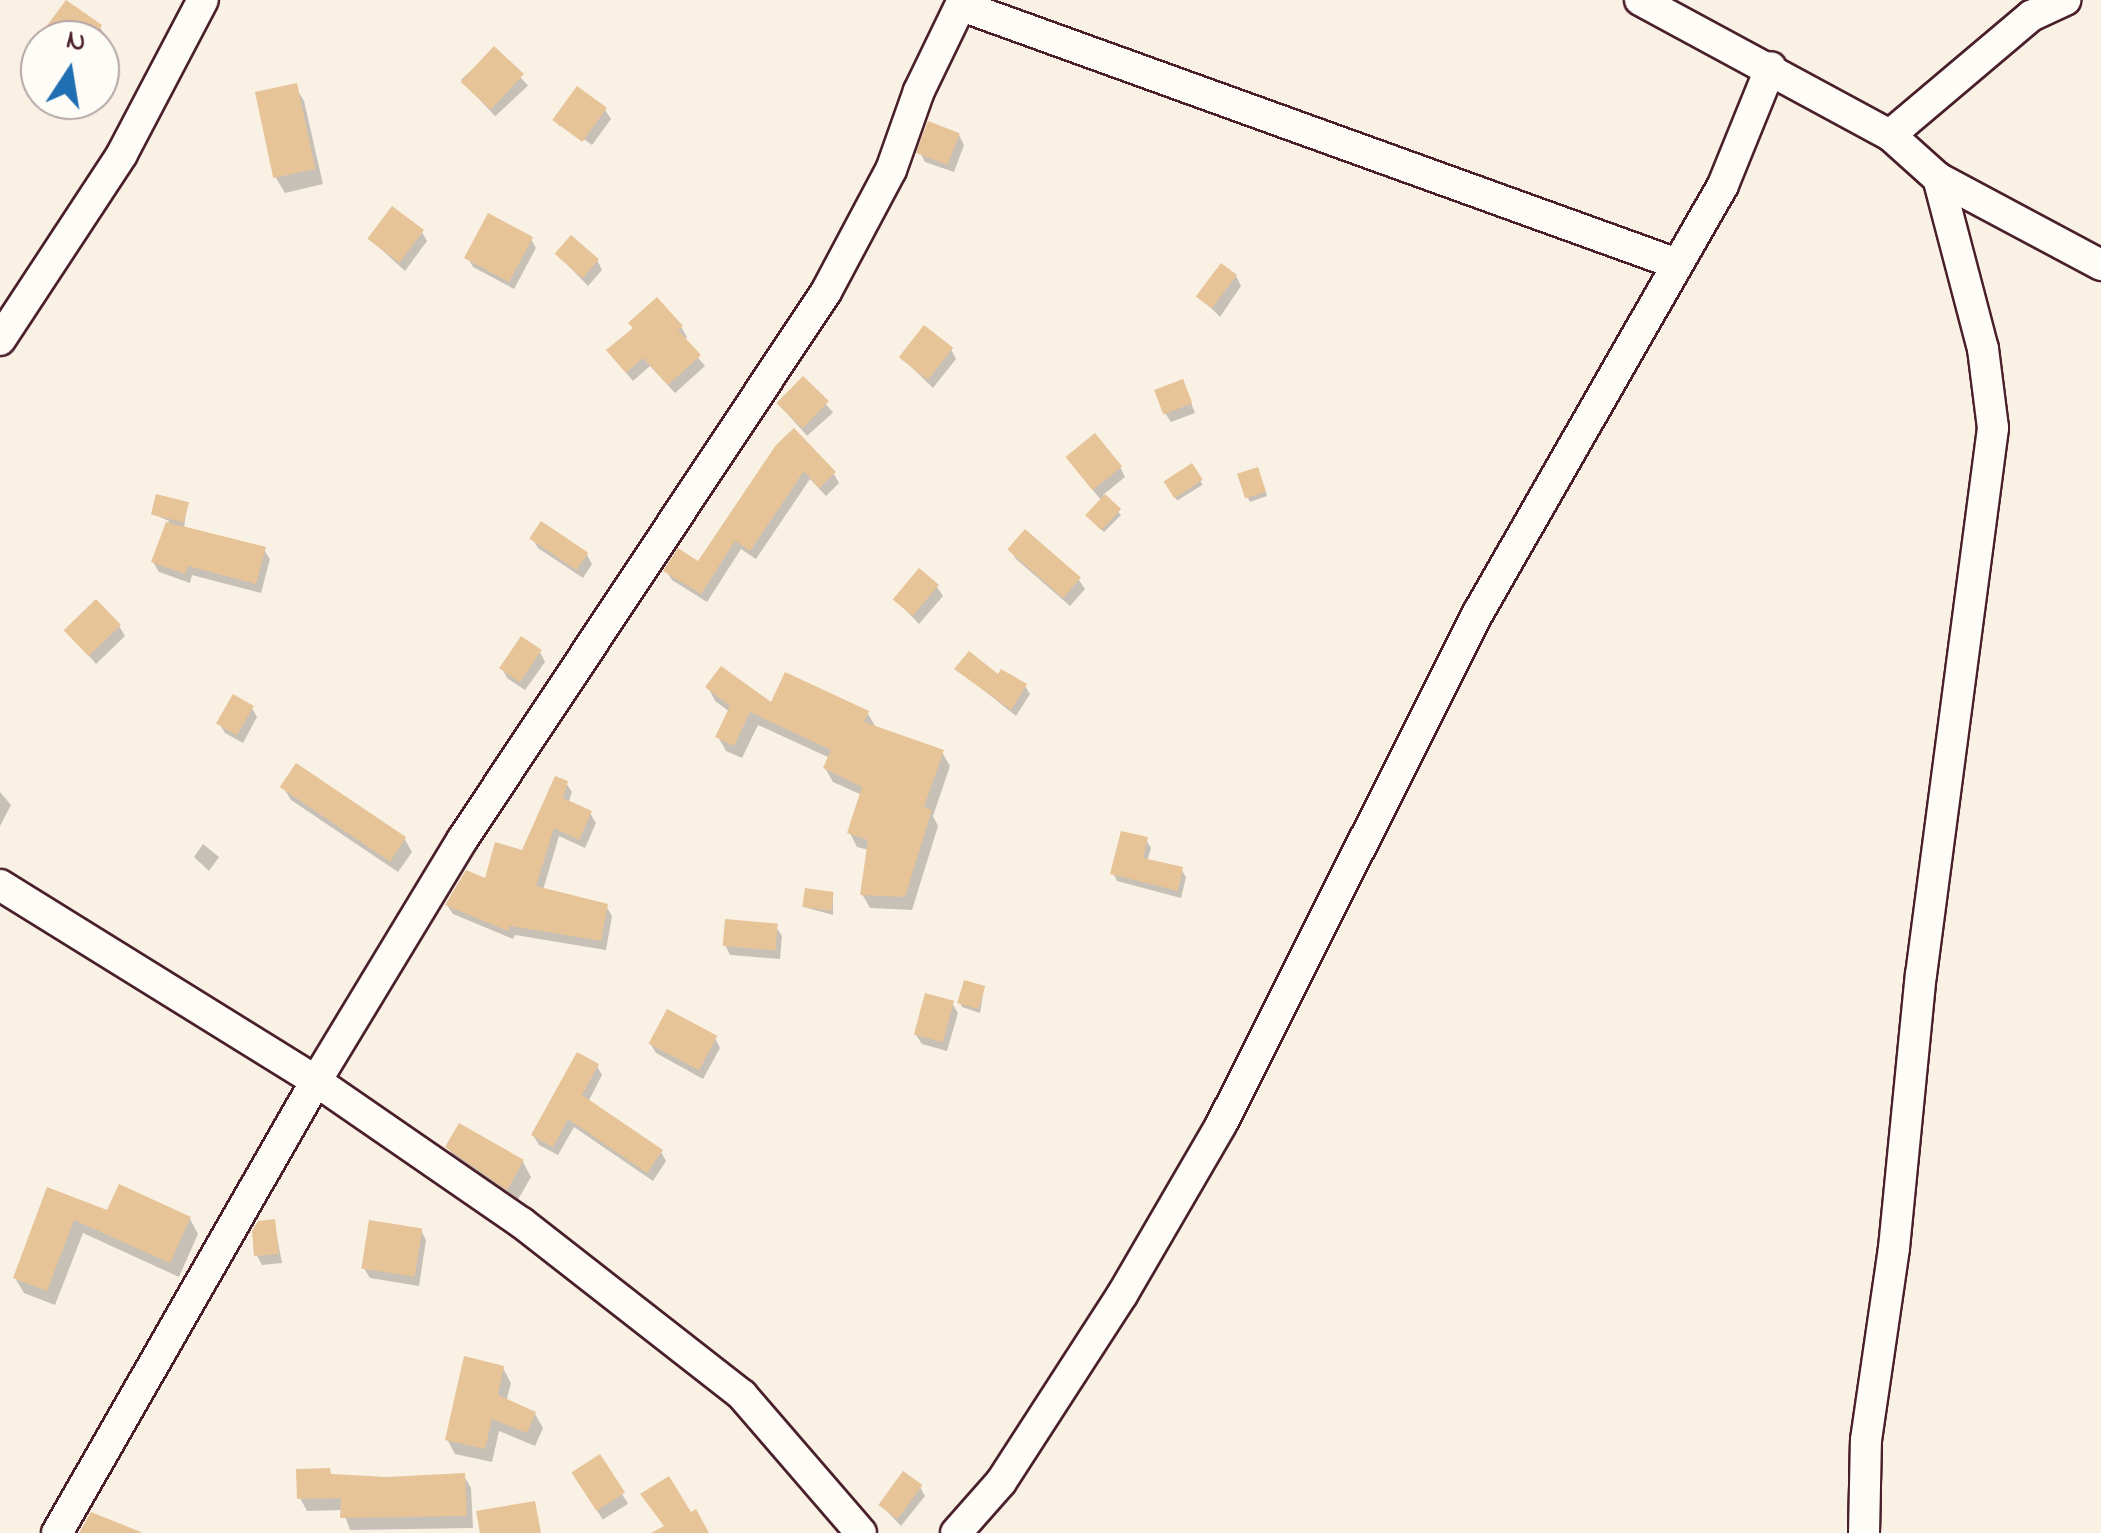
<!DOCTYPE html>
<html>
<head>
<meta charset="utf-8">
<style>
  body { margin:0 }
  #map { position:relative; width:2101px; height:1533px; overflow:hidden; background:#f9f1e4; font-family:"Indie Flower",sans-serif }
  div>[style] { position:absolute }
  .shadow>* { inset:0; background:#0003; transform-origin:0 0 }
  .building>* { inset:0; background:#e7c398; transform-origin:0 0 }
  .roads { filter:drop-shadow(2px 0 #4a1f2b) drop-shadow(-2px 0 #4a1f2b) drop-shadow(0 2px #4a1f2b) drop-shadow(0 -2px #4a1f2b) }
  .minor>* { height:30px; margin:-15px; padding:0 15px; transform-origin:15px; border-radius:15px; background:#fdfcf7 }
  span { translate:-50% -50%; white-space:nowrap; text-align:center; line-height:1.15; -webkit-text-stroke:8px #fdfcf7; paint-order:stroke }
  .north { position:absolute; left:20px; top:20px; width:100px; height:100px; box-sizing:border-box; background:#fdfcf7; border:2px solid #b5a4a5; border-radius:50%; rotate:12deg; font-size:28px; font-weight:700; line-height:40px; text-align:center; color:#4a1f2b }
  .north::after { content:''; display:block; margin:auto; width:35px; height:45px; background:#1f6fb2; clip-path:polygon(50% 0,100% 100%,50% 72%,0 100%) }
</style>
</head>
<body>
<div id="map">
  <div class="shadow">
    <i style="clip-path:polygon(100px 27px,105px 36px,100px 43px,51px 40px,46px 31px)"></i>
    <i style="left:494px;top:49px;width:50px;height:45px;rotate:47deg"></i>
    <i style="clip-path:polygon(295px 86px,304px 101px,323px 184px,285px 193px,276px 178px)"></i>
    <i style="clip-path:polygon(605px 110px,611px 119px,592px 145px,560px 122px,560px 127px,555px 120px)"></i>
    <i style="clip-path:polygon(959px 135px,964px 145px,954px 172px,925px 162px,920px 152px)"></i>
    <i style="clip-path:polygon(422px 232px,427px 241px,405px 271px,370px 239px)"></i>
    <i style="clip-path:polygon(531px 239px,536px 248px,514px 289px,473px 267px,468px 258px)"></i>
    <i style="clip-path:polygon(557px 254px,597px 260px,602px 270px,588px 286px)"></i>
    <i style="clip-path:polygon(1236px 276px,1241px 286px,1220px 317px,1201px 298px)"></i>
    <i style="clip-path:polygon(681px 327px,687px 337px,683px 340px,705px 366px,675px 393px,650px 366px,633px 381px,615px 360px)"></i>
    <i style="clip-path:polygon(951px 349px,956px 359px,933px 388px,902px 358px)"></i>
    <i style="left:803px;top:379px;width:45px;height:35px;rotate:48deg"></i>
    <i style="clip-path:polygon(1187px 392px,1195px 413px,1171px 422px,1165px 413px)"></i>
    <i style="clip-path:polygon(777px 446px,834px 474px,839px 483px,826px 496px,810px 479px,756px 559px,741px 549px,707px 602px,672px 580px,666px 571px,698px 564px)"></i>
    <i style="left:1191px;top:466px;width:22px;height:30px;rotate:58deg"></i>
    <i style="clip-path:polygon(1074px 467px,1120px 467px,1125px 477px,1103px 495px,1121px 515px,1104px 532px,1089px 518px,1101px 500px)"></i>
    <i style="clip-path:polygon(1259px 474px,1267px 496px,1250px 502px,1248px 498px)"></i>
    <i style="clip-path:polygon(187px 504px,184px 529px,264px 550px,270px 559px,261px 593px,192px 575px,190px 583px,159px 572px,153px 562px,169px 521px,153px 514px)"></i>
    <i style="clip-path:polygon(1025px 533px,1079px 580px,1085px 589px,1070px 606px,1016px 559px,1010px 550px)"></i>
    <i style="clip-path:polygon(532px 538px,587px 555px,592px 564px,583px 578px,538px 548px)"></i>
    <i style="clip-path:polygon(937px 587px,943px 596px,919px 624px,895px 599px)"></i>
    <i style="clip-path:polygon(119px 626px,125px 636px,96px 664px,67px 630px)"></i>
    <i style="clip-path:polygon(540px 652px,545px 662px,525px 690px,507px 678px,502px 668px)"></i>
    <i style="clip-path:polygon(957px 669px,1025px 686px,1030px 694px,1016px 716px)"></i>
    <i style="clip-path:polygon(708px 687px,772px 706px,867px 712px,875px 726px,942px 752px,950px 766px,933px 816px,938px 826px,912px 910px,870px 908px,862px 894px,869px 850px,857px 847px,850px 833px,862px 795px,833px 782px,825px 768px,830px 758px,758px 725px,742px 758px,726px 751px,718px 737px,730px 712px,715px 701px)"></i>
    <i style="clip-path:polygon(252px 708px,257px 717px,243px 743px,225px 733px,219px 723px)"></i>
    <i style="clip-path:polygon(566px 783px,572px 792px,568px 804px,590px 813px,596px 823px,585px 848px,559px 836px,543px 890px,606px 906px,612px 916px,606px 950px,515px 935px,513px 939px,453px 914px,447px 905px,524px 853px)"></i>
    <i style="clip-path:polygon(283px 787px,404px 838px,412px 852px,398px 872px,291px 800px)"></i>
    <i style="clip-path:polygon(0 792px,11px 805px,0 826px)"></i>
    <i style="clip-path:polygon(1146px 840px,1151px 848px,1147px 862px,1181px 869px,1186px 877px,1181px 898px,1117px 881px,1113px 873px)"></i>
    <i style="clip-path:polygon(203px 844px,219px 857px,209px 871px,194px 857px)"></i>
    <i style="clip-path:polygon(833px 894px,833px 915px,804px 907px)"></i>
    <i style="clip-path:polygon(776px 927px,782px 936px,780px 959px,730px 955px,725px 945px)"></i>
    <i style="clip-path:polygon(984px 989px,980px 1013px,962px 1007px,960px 1003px)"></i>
    <i style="clip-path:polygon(952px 1003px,958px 1013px,947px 1051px,922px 1044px,916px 1035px)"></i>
    <i style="clip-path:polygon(715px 1038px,720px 1048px,703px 1079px,656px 1053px,650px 1043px)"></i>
    <i style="clip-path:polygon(597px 1066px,602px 1075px,588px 1102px,661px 1152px,666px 1161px,653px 1181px,574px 1127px,558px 1155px,539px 1145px,533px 1135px)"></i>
    <i style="clip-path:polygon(448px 1147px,523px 1162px,531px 1177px,516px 1203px,457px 1162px)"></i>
    <i style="clip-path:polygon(49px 1190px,108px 1213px,190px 1219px,198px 1234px,179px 1277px,83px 1233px,55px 1305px,24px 1293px,15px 1278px)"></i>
    <i style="clip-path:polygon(274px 1222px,282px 1263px,262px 1265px,257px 1256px)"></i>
    <i style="clip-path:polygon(421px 1230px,426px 1240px,419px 1286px,370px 1278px,364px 1268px)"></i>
    <i style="clip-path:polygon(503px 1368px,511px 1383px,506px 1402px,535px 1414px,543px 1428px,535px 1446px,499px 1431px,492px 1462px,455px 1454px,447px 1439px)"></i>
    <i style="left:599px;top:1457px;width:55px;height:30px;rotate:58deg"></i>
    <i style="clip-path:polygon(329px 1470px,332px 1476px,387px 1479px,464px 1476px,471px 1488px,473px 1528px,350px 1530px,343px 1510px,307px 1511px,300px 1498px)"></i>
    <i style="clip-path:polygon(920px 1487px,925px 1496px,901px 1526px,880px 1504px)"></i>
  </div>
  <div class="building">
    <i style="clip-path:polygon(66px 0,102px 25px,91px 40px,55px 40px,43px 31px)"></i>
    <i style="left:494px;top:46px;width:41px;height:49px;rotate:43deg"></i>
    <i style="left:297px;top:83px;width:88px;height:43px;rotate:78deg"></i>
    <i style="left:577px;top:86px;width:37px;height:42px;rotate:36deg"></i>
    <i style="left:928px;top:121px;width:34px;height:34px;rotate:21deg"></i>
    <i style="left:392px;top:206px;width:40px;height:41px;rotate:37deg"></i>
    <i style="left:488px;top:213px;width:51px;height:51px;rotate:28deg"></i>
    <i style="left:571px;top:235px;width:37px;height:25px;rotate:41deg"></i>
    <i style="left:1221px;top:263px;width:20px;height:42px;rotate:37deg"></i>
    <i style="clip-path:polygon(657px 297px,683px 326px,678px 330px,701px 355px,668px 385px,643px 358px,626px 373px,606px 350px,633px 328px,628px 323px)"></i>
    <i style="left:924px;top:325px;width:37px;height:41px;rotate:38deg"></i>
    <i style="left:803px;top:376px;width:36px;height:38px;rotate:44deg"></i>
    <i style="left:1183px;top:379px;width:26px;height:31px;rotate:69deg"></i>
    <i style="clip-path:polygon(794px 428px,836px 472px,819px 488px,804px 471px,750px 551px,735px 541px,701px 594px,663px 571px,678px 548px,698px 561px,776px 445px)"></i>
    <i style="left:1095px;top:433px;width:43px;height:38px;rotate:51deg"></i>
    <i style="left:1192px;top:463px;width:20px;height:34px;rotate:57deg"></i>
    <i style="left:1258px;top:467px;width:26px;height:22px;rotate:72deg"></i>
    <i style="left:156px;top:494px;width:34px;height:21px;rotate:14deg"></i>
    <i style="left:1105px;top:494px;width:22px;height:29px;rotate:43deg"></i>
    <i style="left:541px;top:521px;width:57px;height:21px;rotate:34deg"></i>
    <i style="clip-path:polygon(166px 522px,266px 547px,256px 584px,188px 566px,185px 574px,151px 562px)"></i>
    <i style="left:1025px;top:529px;width:74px;height:27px;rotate:41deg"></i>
    <i style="left:919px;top:568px;width:26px;height:41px;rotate:40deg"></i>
    <i style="left:96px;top:599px;width:36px;height:45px;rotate:46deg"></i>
    <i style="left:521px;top:636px;width:25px;height:39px;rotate:34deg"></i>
    <i style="clip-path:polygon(969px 651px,998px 674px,1001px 669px,1027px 684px,1011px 710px,954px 669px)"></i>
    <i style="clip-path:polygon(721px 666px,771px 702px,785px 672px,869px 711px,864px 722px,944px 750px,924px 807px,932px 810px,905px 897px,860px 895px,868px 840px,847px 833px,862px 787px,823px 768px,831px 750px,750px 712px,734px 746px,715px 737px,730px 706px,705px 687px)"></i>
    <i style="left:233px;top:694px;width:24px;height:34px;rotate:30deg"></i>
    <i style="left:296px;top:763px;width:133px;height:29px;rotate:34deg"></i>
    <i style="clip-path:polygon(555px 776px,568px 781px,563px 798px,592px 811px,579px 840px,554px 828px,536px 886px,608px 904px,601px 941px,510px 926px,508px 931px,445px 905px,466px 870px,485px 878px,495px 842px,522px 850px)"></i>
    <i style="clip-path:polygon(1121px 831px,1148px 837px,1143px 858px,1183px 867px,1178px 891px,1110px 874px)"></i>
    <i style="left:805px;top:888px;width:29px;height:19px;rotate:8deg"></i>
    <i style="left:725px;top:919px;width:53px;height:27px;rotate:5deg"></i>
    <i style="left:964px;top:980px;width:22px;height:24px;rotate:16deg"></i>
    <i style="left:925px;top:993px;width:30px;height:43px;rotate:15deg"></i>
    <i style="left:667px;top:1009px;width:57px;height:39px;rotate:28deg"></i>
    <i style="clip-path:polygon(577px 1052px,599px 1064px,582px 1095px,663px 1150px,647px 1173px,568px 1119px,553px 1147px,531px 1135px)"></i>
    <i style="clip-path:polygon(459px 1123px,524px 1160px,507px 1190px,445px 1147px)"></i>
    <i style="clip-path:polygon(119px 1184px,191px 1217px,170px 1263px,74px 1220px,47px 1291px,13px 1278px,47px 1187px,107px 1210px)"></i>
    <i style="clip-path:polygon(275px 1219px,279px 1254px,254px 1256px,252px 1231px,258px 1221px)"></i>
    <i style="left:369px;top:1220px;width:54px;height:49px;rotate:9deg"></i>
    <i style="clip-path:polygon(464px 1356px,504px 1366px,498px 1395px,536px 1412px,527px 1433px,492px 1419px,485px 1449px,445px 1440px)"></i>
    <i style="left:600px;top:1454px;width:46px;height:34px;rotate:57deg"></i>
    <i style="clip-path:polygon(330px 1468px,331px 1474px,387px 1477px,465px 1473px,467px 1516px,340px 1518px,341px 1498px,297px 1499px,296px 1469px)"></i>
    <i style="left:903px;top:1471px;width:24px;height:42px;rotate:36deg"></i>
    <i style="clip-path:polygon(669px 1476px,691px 1512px,696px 1509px,709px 1533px,651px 1533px,664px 1526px,640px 1494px)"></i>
    <i style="clip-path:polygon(535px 1501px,541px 1533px,480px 1533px,476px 1511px)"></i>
    <i style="clip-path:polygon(91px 1512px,141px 1532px,141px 1533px,79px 1533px)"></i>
  </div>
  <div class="roads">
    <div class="minor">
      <i style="left:1640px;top:0;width:284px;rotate:28.4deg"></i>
      <i style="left:1890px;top:135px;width:64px;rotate:41.9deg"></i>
      <i style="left:1938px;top:178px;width:185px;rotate:28.1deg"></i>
      <i style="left:962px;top:6px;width:760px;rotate:19.84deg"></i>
      <i style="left:1890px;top:135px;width:185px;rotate:-40.2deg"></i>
      <i style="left:2031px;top:16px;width:38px;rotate:-25deg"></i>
      <i style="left:0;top:340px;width:222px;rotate:-56.7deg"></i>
      <i style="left:122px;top:154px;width:174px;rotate:-62.3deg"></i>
      <i style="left:0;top:885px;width:372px;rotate:31.8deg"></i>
      <i style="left:316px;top:1081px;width:250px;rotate:34.6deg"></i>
      <i style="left:522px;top:1223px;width:279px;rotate:38deg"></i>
      <i style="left:742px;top:1395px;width:182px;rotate:49.2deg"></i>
      <i style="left:57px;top:1533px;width:521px;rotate:-60.19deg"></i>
      <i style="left:316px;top:1081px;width:282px;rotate:-58.8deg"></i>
      <i style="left:462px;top:840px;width:658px;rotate:-56.41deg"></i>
      <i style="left:826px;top:292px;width:138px;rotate:-62deg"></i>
      <i style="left:891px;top:170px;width:84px;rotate:-70.5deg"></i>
      <i style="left:919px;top:91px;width:101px;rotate:-64.2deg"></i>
      <i style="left:956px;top:1533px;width:68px;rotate:-48.6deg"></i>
      <i style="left:1001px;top:1482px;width:223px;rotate:-57.1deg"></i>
      <i style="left:1122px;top:1295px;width:197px;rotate:-59.8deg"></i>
      <i style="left:1221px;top:1125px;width:573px;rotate:-63.35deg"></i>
      <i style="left:1478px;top:613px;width:493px;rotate:-60.2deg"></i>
      <i style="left:1723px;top:185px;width:127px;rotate:-67.9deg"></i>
      <i style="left:1864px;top:1533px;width:93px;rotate:-88.8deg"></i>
      <i style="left:1866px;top:1440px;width:194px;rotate:-81.7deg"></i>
      <i style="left:1894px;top:1248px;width:274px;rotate:-84.4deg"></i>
      <i style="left:1921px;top:975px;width:552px;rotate:-82.5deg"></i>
      <i style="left:1993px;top:428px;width:80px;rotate:-97.2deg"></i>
      <i style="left:1983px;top:349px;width:177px;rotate:-104.7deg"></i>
    </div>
  </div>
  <div class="north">N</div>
</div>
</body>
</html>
